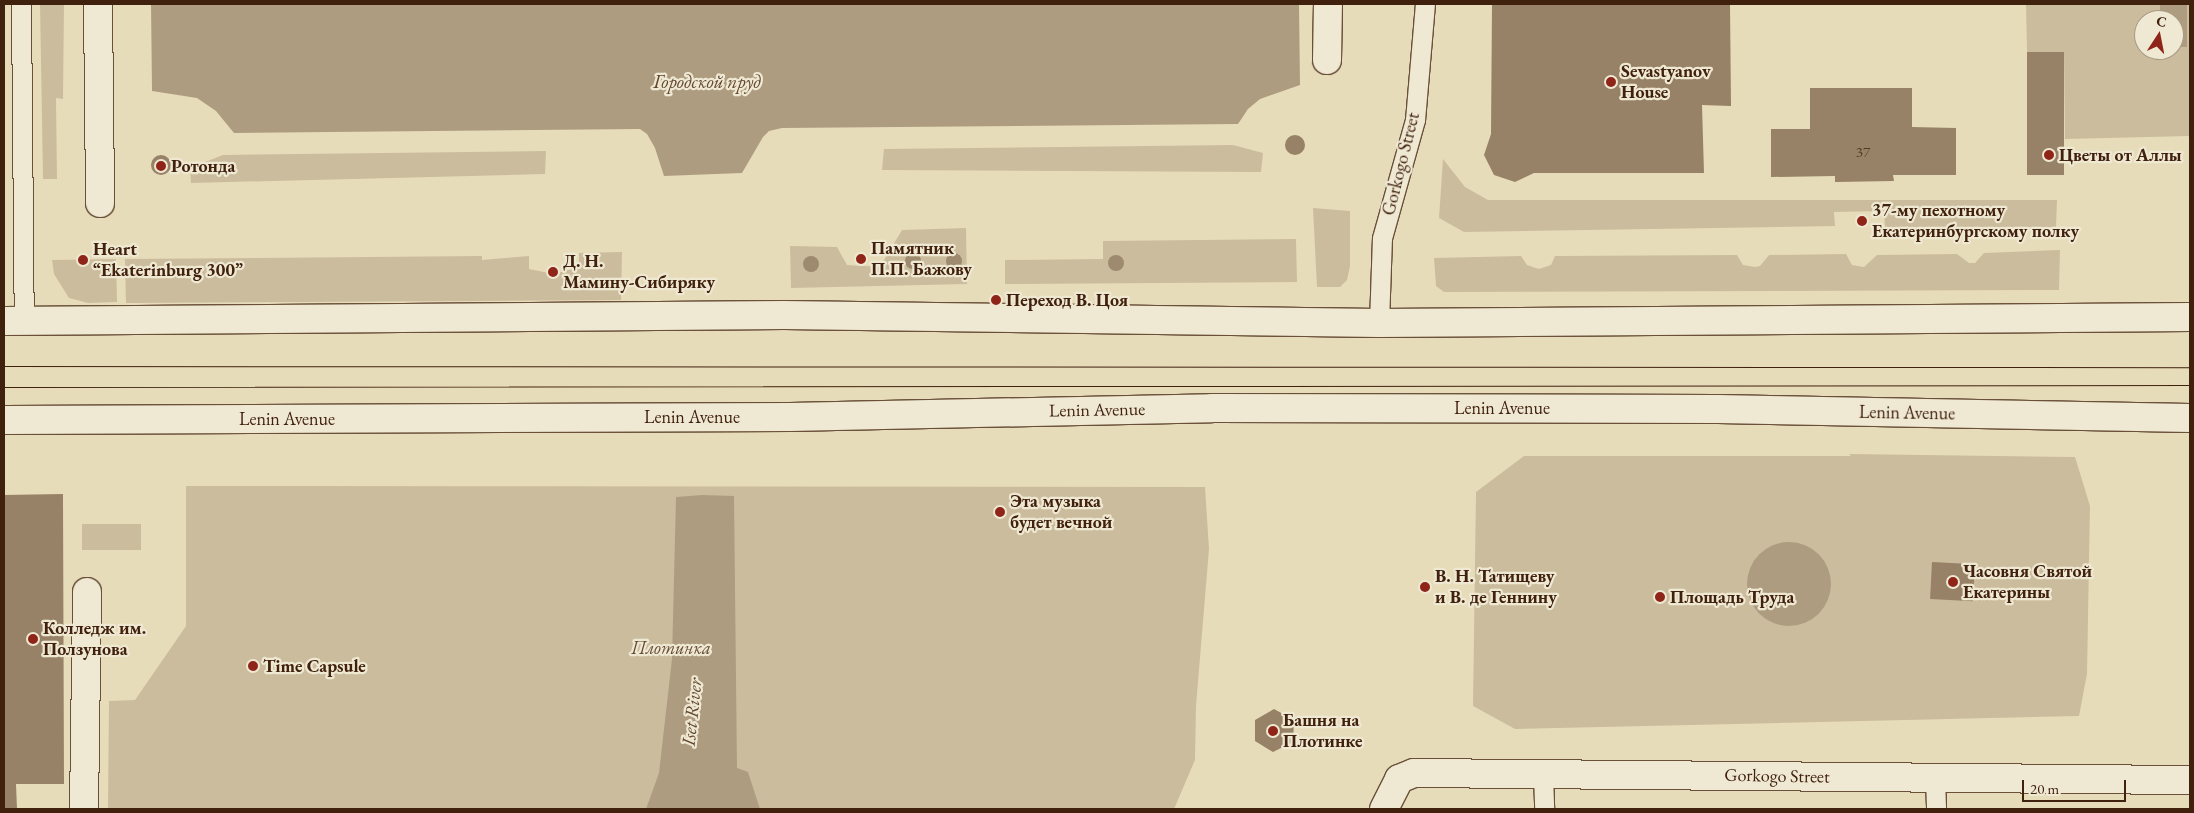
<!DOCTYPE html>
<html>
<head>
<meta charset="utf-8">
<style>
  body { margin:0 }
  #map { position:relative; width:2194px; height:813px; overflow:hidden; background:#e7dcba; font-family:"EB Garamond",serif }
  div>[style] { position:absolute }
  .green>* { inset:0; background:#cbbc9d; transform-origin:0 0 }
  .water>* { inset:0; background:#ae9c80 }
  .round { border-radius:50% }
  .building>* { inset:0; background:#978267; transform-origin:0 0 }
  .roads { filter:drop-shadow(1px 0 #6a5039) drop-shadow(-1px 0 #6a5039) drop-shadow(0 1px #6a5039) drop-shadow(0 -1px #6a5039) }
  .lane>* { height:19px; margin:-9.5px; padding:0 9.5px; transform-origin:9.5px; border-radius:9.5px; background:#efe8d2 }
  .street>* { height:28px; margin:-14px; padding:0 14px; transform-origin:14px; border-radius:14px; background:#efe8d2 }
  .secondary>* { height:28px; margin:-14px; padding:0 14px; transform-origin:14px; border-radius:14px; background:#efe8d2 }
  .tram>* { height:1px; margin:-0.5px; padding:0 0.5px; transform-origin:0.5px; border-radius:0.5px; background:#40210e }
  .trees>* { width:16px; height:16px; margin:-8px; border-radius:50%; background:#9e8b6f }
  .dots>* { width:14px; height:14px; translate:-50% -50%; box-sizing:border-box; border:2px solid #efe8d2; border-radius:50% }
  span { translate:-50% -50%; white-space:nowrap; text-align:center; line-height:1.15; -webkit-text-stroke:4.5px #efe8d2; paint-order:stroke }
  .number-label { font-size:15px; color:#563924 }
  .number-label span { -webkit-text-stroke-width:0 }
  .poi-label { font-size:18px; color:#40210e; font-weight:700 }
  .left { translate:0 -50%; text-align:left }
  .street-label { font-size:18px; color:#40210e }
  .park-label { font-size:18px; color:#634832; font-style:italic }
  .water-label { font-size:19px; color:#614630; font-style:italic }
  .frame { position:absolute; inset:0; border:5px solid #40210e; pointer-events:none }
  .north { position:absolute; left:2134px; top:10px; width:50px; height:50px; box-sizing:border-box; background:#efe8d2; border:1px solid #a99884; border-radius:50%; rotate:11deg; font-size:14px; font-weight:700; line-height:20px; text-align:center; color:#40210e }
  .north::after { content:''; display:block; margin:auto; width:18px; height:22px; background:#8f2418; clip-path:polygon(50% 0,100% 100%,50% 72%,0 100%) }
  .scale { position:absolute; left:2022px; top:780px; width:104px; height:22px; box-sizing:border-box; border:2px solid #40210e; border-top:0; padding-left:6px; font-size:15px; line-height:18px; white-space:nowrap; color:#40210e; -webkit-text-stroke:4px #efe8d2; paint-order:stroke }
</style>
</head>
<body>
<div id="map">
  <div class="green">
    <i style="clip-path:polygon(40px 4px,64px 4px,63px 99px,56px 98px,57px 179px,43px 179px)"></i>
    <i style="clip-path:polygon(evenodd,2026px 4px,2190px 4px,2190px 136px,2065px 139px,2064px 52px,2027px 52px,2026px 4px,2144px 20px,2174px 20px,2174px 50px,2144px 50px,2144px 20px)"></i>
    <i style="clip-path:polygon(1233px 145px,1263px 153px,1261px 172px,882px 170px,884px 149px)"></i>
    <i style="clip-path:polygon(546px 151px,545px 174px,191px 183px,190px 168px,223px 155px)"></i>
    <i style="clip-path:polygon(1443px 159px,1465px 187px,1488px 200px,2057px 200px,2056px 227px,1885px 227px,1884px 211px,1834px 212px,1835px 226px,1464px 232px,1439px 218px)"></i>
    <i style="clip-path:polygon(1313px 208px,1350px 211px,1350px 266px,1347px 280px,1340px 287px,1317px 287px)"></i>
    <i style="clip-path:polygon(966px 228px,967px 284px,791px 288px,790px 246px,837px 247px,847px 265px,880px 267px,902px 230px)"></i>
    <i style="clip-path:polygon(1296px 239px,1297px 282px,1005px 284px,1005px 260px,1103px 259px,1103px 241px)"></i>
    <i style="clip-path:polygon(2060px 250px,2059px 290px,1444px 292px,1436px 286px,1434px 258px,1521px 256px,1527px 265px,1539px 269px,1551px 265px,1555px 256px,1737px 255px,1743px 265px,1755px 267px,1760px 266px,1769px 255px,1846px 254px,1852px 265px,1864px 267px,1877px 255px,1957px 254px,1969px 263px,1975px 263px,1984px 253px)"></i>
    <i style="clip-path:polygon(622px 252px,621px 300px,126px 303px,125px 259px,482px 256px,482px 260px,529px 256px,529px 269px,554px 274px,579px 267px,579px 253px)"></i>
    <i style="clip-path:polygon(116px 259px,117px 302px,88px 303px,69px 298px,54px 274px,52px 260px)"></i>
    <i style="clip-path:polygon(1849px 454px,2075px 457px,2090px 506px,2087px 674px,2079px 716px,1515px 729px,1473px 706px,1476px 492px,1524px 456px,1851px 456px)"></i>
    <i style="clip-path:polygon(186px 486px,1205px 487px,1209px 549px,1196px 706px,1195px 760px,1174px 809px,108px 809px,109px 701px,135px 700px,186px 626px)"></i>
    <i style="left:82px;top:524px;width:59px;height:26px"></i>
  </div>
  <div class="water">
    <i style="clip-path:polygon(151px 4px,1299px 4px,1300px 85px,1260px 99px,1248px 109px,1238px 124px,782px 128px,769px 131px,763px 137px,742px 173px,664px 176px,655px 148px,647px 134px,640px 129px,234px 133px,216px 111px,197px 98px,152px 91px)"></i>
    <i style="clip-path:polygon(2160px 4px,2187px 4px,2187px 47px,2174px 47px,2174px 20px,2160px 20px)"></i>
    <i style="clip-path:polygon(702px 495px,734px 496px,737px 768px,748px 772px,760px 809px,646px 809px,659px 773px,672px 659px,676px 497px)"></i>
    <i class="round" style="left:1747px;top:542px;width:84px;height:84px"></i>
  </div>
  <div class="building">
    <i style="clip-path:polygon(1492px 4px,1730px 4px,1731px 106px,1702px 105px,1704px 173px,1534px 173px,1515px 182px,1494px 175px,1484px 155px,1491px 134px)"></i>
    <i style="left:2027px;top:52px;width:37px;height:123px"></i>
    <i style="clip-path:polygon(1810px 88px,1912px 88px,1912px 127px,1956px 128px,1956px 175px,1893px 175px,1894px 181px,1835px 182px,1835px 176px,1771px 177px,1771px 129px,1810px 129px)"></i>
    <i class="round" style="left:1285px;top:135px;width:20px;height:20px"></i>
    <i class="round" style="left:151px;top:155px;width:20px;height:20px"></i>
    <i style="clip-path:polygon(63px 494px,64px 784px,16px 784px,17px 809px,4px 809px,4px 495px)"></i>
    <i style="left:1932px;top:562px;width:43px;height:37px;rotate:3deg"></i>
    <i style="clip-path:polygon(1274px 709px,1294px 720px,1293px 742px,1273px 752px,1255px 741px,1255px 720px)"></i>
  </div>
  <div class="roads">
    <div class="lane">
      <i style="left:21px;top:4px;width:317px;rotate:89.5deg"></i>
      <i style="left:1379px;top:323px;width:85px;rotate:-88deg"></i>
      <i style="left:1382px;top:238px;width:123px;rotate:-74.4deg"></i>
      <i style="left:1415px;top:120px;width:116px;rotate:-85.1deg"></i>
      <i style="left:1543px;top:774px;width:35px;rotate:88deg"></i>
      <i style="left:1935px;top:778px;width:31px;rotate:88deg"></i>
    </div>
    <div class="street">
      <i style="left:98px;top:4px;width:199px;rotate:89.4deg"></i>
      <i style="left:1327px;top:60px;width:56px;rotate:-89deg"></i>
      <i style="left:84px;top:809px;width:217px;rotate:-89.2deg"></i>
      <i style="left:1384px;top:809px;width:34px;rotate:-63deg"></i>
      <i style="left:1399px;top:779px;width:16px;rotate:-22deg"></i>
      <i style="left:1414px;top:773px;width:776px;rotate:0.52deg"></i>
    </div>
    <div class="secondary">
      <i style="left:4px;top:321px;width:780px;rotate:-0.44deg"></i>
      <i style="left:784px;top:315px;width:595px;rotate:0.77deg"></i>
      <i style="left:1379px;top:323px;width:811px;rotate:-0.42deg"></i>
      <i style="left:4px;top:420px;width:786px;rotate:-0.22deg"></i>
      <i style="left:790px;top:417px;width:422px;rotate:-1.2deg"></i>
      <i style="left:1212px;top:408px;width:506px;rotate:0.11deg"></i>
      <i style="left:1718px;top:409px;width:472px;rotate:1.1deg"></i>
    </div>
  </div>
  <div class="tram">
    <i style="left:4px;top:366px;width:2186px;rotate:0.03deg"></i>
    <i style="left:4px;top:387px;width:2186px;rotate:-0.05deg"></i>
  </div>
  <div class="trees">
    <i style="left:913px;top:261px"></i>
    <i style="left:954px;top:261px"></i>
    <i style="left:1116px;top:263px"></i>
    <i style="left:811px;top:264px"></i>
  </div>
  <div class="dots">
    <i style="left:1611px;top:82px;background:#8f2418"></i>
    <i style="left:2049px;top:155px;background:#8f2418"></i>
    <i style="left:161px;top:166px;background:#8f2418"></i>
    <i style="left:1862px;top:221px;background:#8f2418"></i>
    <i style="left:861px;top:259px;background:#8f2418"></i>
    <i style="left:83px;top:260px;background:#8f2418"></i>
    <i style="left:553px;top:272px;background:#8f2418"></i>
    <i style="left:996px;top:300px;background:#8f2418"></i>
    <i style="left:1000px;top:512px;background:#8f2418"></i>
    <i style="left:1953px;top:582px;background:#8f2418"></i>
    <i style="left:1425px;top:587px;background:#8f2418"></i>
    <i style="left:1660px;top:597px;background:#8f2418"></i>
    <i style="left:33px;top:639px;background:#8f2418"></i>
    <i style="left:253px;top:666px;background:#8f2418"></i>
    <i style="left:1273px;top:731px;background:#8f2418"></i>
  </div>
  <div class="number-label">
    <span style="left:1863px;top:152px">37</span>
  </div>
  <div class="poi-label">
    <span class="left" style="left:1621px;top:82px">Sevastyanov<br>House</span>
    <span class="left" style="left:2059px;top:155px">Цветы от Аллы</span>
    <span class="left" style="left:171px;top:166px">Ротонда</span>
    <span class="left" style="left:1872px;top:221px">37-му пехотному<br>Екатеринбургскому полку</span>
    <span class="left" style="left:871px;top:259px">Памятник<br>П.П. Бажову</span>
    <span class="left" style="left:93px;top:260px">Heart<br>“Ekaterinburg 300”</span>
    <span class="left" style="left:563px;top:272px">Д. Н.<br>Мамину-Сибиряку</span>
    <span class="left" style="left:1006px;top:300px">Переход В. Цоя</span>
    <span class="left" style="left:1010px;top:512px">Эта музыка<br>будет вечной</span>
    <span class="left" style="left:1963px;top:582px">Часовня Святой<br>Екатерины</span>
    <span class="left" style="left:1435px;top:587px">В. Н. Татищеву<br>и В. де Геннину</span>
    <span class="left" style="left:1670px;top:597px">Площадь Труда</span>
    <span class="left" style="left:43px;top:639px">Колледж им.<br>Ползунова</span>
    <span class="left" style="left:263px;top:666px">Time Capsule</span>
    <span class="left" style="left:1283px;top:731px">Башня на<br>Плотинке</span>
  </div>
  <div class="street-label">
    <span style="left:1401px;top:164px;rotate:-76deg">Gorkogo Street</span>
    <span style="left:1502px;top:408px">Lenin Avenue</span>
    <span style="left:1097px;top:410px;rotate:-1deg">Lenin Avenue</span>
    <span style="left:1907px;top:413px;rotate:1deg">Lenin Avenue</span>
    <span style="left:692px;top:417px">Lenin Avenue</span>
    <span style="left:287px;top:419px">Lenin Avenue</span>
    <span style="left:1777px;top:776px;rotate:1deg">Gorkogo Street</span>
  </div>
  <div class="park-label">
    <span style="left:671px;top:648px">Плотинка</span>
  </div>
  <div class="water-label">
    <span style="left:707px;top:82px">Городской пруд</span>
    <span style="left:692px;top:712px;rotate:-84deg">Iset River</span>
  </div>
  <div class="frame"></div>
  <div class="north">С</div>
  <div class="scale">20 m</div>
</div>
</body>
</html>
